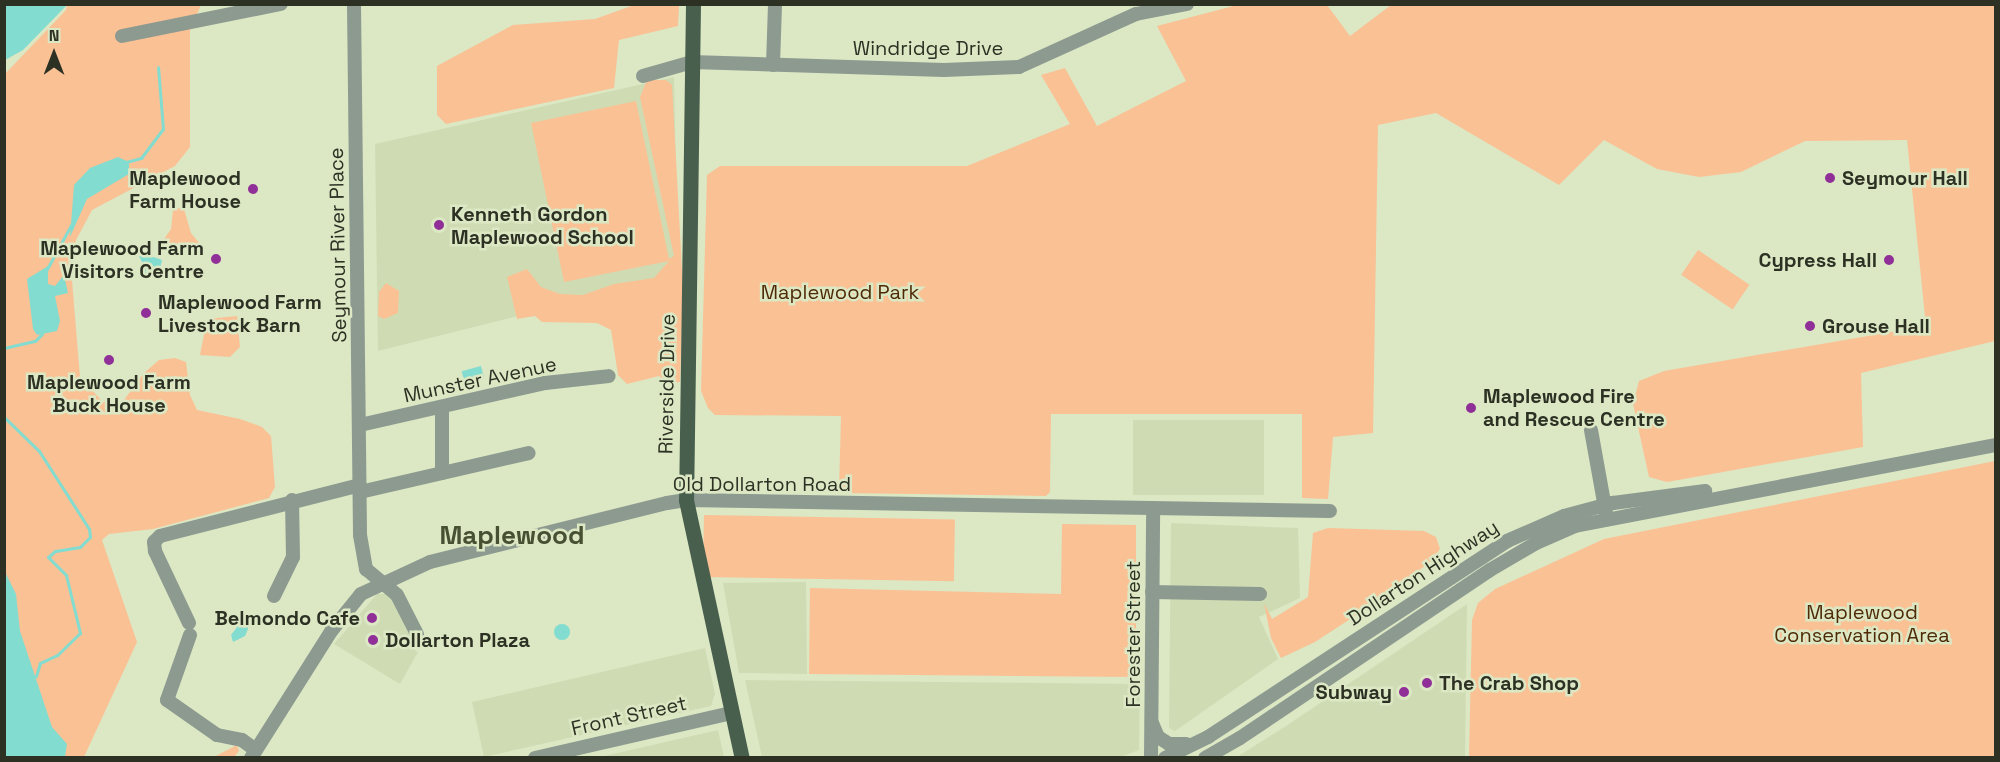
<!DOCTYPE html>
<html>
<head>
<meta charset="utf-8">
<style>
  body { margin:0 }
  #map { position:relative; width:2000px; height:762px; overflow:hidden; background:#dce7c4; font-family:"Space Grotesk",sans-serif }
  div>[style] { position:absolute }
  .built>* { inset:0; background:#cfdcb3; transform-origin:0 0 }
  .green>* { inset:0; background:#fac195; transform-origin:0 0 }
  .water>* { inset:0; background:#82dccf; transform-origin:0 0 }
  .round { border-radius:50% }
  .stream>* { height:3px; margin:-1.5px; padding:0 1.5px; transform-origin:1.5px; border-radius:1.5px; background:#82dccf }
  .minor>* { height:14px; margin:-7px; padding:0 7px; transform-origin:7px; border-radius:7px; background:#8d9a90 }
  .major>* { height:15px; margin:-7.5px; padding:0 7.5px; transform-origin:7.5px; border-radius:7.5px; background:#485f4e }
  .dots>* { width:16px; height:16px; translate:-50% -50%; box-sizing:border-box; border:3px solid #dce7c4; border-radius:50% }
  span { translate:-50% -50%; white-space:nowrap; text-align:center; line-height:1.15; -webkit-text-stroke:5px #dce7c4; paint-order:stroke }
  .street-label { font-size:20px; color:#2d3124 }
  .poi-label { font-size:20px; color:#2d3124; font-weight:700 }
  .right { translate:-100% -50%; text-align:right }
  .left { translate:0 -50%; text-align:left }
  .park-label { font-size:20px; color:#4f2a07 }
  .district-label { font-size:26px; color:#475033; font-weight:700 }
  .frame { position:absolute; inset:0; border:6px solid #2d3124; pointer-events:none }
  .north { position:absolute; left:24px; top:24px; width:60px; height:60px; -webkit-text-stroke:4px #dce7c4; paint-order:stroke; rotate:0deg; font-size:16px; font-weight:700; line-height:24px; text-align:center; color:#2d3124 }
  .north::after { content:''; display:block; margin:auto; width:21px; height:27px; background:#2d3124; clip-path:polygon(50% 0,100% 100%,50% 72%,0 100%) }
</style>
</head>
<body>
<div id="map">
  <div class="built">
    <i style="clip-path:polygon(674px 77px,678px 276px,378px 351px,375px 144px)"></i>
    <i style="left:1133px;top:420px;width:131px;height:75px"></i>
    <i style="clip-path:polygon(1171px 523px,1298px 528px,1300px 598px,1259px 617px,1278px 659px,1175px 731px,1169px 728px)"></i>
    <i style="clip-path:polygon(806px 582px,807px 674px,739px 673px,723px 583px)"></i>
    <i style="clip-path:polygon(377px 594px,388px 594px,412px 637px,406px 645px,418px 652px,400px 684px,334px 644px)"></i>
    <i style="clip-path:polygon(1467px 604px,1465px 757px,1237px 757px,1286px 726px)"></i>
    <i style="clip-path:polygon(705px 648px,715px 694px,711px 706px,484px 757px,472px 702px)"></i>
    <i style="clip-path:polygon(745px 680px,1140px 684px,1139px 750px,1118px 758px,762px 757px)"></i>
    <i style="clip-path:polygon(718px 730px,724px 757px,600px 757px)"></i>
  </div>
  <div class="green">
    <i style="clip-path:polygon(1241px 4px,1327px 5px,1350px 36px,1391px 5px,1995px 5px,1995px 341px,1861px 373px,1863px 447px,1667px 482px,1649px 477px,1633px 404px,1639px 381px,1664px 371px,1926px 326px,1907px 140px,1805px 141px,1741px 172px,1699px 177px,1657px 169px,1604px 140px,1559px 185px,1436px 113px,1378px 125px,1373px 433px,1333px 437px,1328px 499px,1302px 498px,1302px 414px,1051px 414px,1050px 492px,1046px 496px,842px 493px,839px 490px,841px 416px,715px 415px,708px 408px,701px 391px,707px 175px,720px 166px,967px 166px,1070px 124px,1041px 75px,1065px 68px,1097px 126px,1186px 81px,1157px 26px)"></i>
    <i style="clip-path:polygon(67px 5px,201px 5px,190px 30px,190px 147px,175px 166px,92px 210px,76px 240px,71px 268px,80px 377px,102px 401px,121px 404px,144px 373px,159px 360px,175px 358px,186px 362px,190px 395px,197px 410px,240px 419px,262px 427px,271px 436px,275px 487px,269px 498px,153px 529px,109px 534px,102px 540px,137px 642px,84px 757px,54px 757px,5px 610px,4px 75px,66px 10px)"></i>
    <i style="clip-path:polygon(634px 5px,679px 5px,678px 26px,619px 40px,614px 88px,446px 124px,437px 115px,437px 66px,513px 25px,595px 19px)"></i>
    <i style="clip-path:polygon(647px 80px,666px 80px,672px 85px,683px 289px,680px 382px,667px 383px,659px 376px,627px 384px,618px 375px,611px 330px,597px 323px,542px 322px,535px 316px,517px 319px,507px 277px,527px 269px,541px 287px,560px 294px,583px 295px,614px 284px,654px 278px,669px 261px,564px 282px,531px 123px,636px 101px,669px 259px,674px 256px,640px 97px)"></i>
    <i style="clip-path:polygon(180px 208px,184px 209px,191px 233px,200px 244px,171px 254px,160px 245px,171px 229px,173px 210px)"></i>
    <i style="left:1698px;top:250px;width:62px;height:30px;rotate:34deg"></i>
    <i style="clip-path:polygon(386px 283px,399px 291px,398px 313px,384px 319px,378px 316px,379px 292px)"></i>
    <i style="clip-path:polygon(237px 316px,240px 347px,230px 357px,200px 355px,207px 319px)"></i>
    <i style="clip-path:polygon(1995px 461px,1995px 757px,1469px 757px,1472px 620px,1478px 603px,1495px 589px,1604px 539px)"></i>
    <i style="left:704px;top:515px;width:251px;height:62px;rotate:1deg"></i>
    <i style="clip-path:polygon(1062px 524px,1136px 525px,1136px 677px,809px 674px,810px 588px,1061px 594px)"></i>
    <i style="clip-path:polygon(1328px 528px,1424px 531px,1436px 537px,1440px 549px,1430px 562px,1384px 597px,1315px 642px,1281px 658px,1271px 638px,1264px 603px,1272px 619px,1308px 597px,1313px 533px)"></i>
    <i style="clip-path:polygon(237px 745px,239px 751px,234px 757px,212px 758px)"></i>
  </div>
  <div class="water">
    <i style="clip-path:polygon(4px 5px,5px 4px,67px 5px,23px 50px,5px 60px)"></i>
    <i style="clip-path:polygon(118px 157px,129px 162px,129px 174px,87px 199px,70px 237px,74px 185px,90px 168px)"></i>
    <i style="clip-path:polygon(148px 255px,162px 260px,158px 278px,151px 273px,140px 275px,143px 264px,139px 256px)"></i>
    <i style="clip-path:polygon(48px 266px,48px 284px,55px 286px,64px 275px,68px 293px,55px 296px,60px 321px,57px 331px,37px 335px,33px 329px,27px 279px)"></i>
    <i style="left:481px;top:366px;width:11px;height:20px;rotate:75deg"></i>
    <i style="clip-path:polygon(4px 570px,16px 594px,20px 631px,52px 727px,67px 744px,65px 757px,5px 757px)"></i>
    <i style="clip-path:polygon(241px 622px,248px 622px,248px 629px,245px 636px,233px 642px,231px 635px)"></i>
    <i class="round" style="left:554px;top:624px;width:16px;height:16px"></i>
  </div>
  <div class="stream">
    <i style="left:126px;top:162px;width:16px;rotate:-15deg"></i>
    <i style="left:141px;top:158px;width:36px;rotate:-53deg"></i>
    <i style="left:163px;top:129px;width:62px;rotate:-94.6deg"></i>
    <i style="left:47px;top:269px;width:50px;rotate:-61.4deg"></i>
    <i style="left:4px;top:348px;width:32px;rotate:-13deg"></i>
    <i style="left:35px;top:341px;width:10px;rotate:-45deg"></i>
    <i style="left:4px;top:417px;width:49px;rotate:44.2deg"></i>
    <i style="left:39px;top:451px;width:93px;rotate:57.3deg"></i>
    <i style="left:89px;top:529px;width:8px;rotate:83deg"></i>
    <i style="left:90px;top:537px;width:14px;rotate:135deg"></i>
    <i style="left:80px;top:547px;width:25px;rotate:171deg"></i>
    <i style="left:55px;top:551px;width:9px;rotate:139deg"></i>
    <i style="left:48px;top:557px;width:25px;rotate:45deg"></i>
    <i style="left:66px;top:575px;width:60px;rotate:76.4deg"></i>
    <i style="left:80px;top:633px;width:32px;rotate:136deg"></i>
    <i style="left:57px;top:655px;width:19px;rotate:155deg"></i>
    <i style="left:40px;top:663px;width:14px;rotate:107deg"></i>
  </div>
  <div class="minor">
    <i style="left:354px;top:4px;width:531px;rotate:89.35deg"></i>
    <i style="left:360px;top:535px;width:35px;rotate:80deg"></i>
    <i style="left:366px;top:569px;width:40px;rotate:40deg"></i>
    <i style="left:397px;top:595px;width:44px;rotate:62.9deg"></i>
    <i style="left:122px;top:36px;width:162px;rotate:-11.4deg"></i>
    <i style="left:773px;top:65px;width:61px;rotate:-88.1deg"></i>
    <i style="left:643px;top:76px;width:51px;rotate:-15.9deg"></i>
    <i style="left:692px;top:62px;width:252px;rotate:1.8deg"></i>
    <i style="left:944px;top:70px;width:75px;rotate:-2.3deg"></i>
    <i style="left:1019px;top:67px;width:128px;rotate:-24.4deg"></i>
    <i style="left:1136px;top:14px;width:52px;rotate:-11.1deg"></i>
    <i style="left:442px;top:408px;width:65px;rotate:90deg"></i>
    <i style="left:360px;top:425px;width:190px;rotate:-12.8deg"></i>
    <i style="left:545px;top:383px;width:64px;rotate:-6.2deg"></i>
    <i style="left:1591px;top:430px;width:84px;rotate:79.8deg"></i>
    <i style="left:360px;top:492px;width:173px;rotate:-13deg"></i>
    <i style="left:1152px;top:592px;width:108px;rotate:1.1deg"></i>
    <i style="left:274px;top:596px;width:43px;rotate:-64deg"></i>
    <i style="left:293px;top:557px;width:57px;rotate:-91deg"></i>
    <i style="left:189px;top:623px;width:80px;rotate:-115.3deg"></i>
    <i style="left:155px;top:551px;width:9px;rotate:-96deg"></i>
    <i style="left:154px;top:542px;width:8px;rotate:-45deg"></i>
    <i style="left:160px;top:536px;width:206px;rotate:-14.3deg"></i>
    <i style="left:190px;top:635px;width:69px;rotate:109.5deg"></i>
    <i style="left:167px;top:700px;width:61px;rotate:35deg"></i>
    <i style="left:217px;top:735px;width:25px;rotate:11deg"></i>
    <i style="left:242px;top:740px;width:17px;rotate:36deg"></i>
    <i style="left:1152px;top:723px;width:15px;rotate:67deg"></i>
    <i style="left:1158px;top:737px;width:13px;rotate:32deg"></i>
    <i style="left:1169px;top:744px;width:17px"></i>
    <i style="left:251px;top:758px;width:151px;rotate:-57.7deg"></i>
    <i style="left:332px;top:630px;width:46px;rotate:-51.1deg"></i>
    <i style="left:361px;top:594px;width:76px;rotate:-24.9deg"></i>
    <i style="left:430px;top:562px;width:244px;rotate:-14deg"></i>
    <i style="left:667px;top:503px;width:19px;rotate:-9deg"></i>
    <i style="left:686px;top:500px;width:644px;rotate:0.98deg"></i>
    <i style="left:535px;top:758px;width:202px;rotate:-12.9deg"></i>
    <i style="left:1151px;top:758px;width:248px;rotate:-89.5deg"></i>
    <i style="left:1165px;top:758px;width:48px;rotate:-26deg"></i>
    <i style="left:1208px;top:737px;width:358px;rotate:-33.2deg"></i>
    <i style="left:1507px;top:541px;width:62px;rotate:-23.7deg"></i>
    <i style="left:1564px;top:516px;width:51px;rotate:-14.9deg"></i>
    <i style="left:1613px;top:503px;width:93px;rotate:-7.4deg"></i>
    <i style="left:1205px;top:758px;width:40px;rotate:-29.7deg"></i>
    <i style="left:1240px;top:738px;width:301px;rotate:-33.9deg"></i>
    <i style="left:1490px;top:570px;width:53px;rotate:-30.4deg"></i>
    <i style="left:1536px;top:543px;width:43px;rotate:-23.6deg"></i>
    <i style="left:1575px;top:526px;width:429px;rotate:-10.9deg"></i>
  </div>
  <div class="major">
    <i style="left:693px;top:4px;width:496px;rotate:90.8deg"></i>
    <i style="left:686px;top:500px;width:264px;rotate:77.8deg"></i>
  </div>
  <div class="dots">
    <i style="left:1830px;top:178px;background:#902f97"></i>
    <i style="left:253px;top:189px;background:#902f97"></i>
    <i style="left:439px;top:225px;background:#902f97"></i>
    <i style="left:216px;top:259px;background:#902f97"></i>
    <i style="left:1889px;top:260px;background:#902f97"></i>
    <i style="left:146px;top:313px;background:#902f97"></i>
    <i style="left:1810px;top:326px;background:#902f97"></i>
    <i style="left:109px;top:360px;background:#902f97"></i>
    <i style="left:1471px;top:408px;background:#902f97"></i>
    <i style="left:372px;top:618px;background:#902f97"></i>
    <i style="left:373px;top:640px;background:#902f97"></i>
    <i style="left:1427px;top:683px;background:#902f97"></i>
    <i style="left:1404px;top:692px;background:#902f97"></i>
  </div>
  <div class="street-label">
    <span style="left:928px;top:48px">Windridge Drive</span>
    <span style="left:338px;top:245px;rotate:-91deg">Seymour River Place</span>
    <span style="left:480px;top:380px;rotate:-12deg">Munster Avenue</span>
    <span style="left:667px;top:384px;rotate:-89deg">Riverside Drive</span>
    <span style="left:762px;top:484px">Old Dollarton Road</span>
    <span style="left:1423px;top:573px;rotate:-33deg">Dollarton Highway</span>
    <span style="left:1133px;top:634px;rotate:-90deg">Forester Street</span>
    <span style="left:629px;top:716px;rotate:-13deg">Front Street</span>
  </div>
  <div class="poi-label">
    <span class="right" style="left:241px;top:190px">Maplewood<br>Farm House</span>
    <span class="left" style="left:1842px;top:178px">Seymour Hall</span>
    <span class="left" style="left:451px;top:226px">Kenneth Gordon<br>Maplewood School</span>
    <span class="right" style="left:204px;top:260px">Maplewood Farm<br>Visitors Centre</span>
    <span class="right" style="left:1877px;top:260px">Cypress Hall</span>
    <span class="left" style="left:158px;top:314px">Maplewood Farm<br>Livestock Barn</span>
    <span class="left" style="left:1822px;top:326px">Grouse Hall</span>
    <span style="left:109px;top:394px">Maplewood Farm<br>Buck House</span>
    <span class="left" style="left:1483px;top:408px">Maplewood Fire<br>and Rescue Centre</span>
    <span class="right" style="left:360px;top:618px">Belmondo Cafe</span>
    <span class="left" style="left:385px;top:640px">Dollarton Plaza</span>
    <span class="left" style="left:1439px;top:683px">The Crab Shop</span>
    <span class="right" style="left:1392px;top:692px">Subway</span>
  </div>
  <div class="park-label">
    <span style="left:840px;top:292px">Maplewood Park</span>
    <span style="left:1862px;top:624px">Maplewood<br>Conservation Area</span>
  </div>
  <div class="district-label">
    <span style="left:512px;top:536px">Maplewood</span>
  </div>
  <div class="frame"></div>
  <div class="north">N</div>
</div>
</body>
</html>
